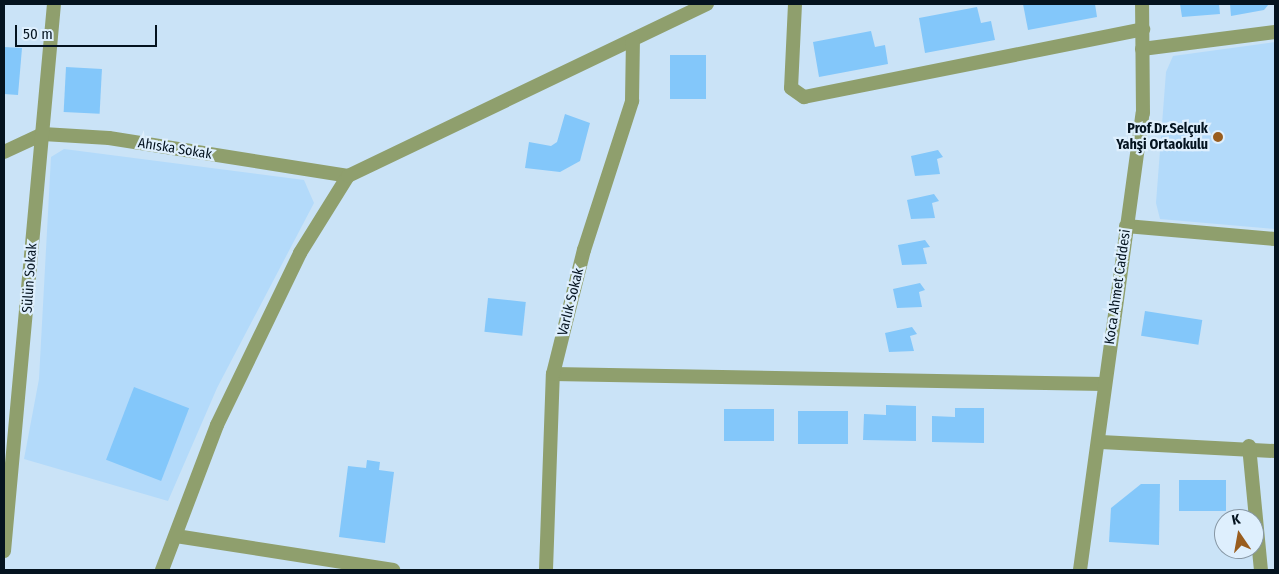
<!DOCTYPE html>
<html>
<head>
<meta charset="utf-8">
<style>
  body { margin:0 }
  #map { position:relative; width:1279px; height:574px; overflow:hidden; background:#cae3f7; font-family:"Fira Sans Condensed",sans-serif }
  div>[style] { position:absolute }
  .built>* { inset:0; background:#b3dafa }
  .building>* { inset:0; background:#83c7fa; transform-origin:0 0 }
  .minor>* { height:14px; margin:-7px; padding:0 7px; transform-origin:7px; border-radius:7px; background:#8f9f6d }
  .tertiary>* { height:14px; margin:-7px; padding:0 7px; transform-origin:7px; border-radius:7px; background:#8f9f6d }
  .dots>* { width:14px; height:14px; translate:-50% -50%; box-sizing:border-box; border:2px solid #deeffd; border-radius:50% }
  span { translate:-50% -50%; white-space:nowrap; text-align:center; line-height:1.15; -webkit-text-stroke:4.5px #deeffd; paint-order:stroke }
  .poi-label { font-size:14px; color:#04131f; font-weight:700 }
  .right { translate:-100% -50%; text-align:right }
  .street-label { font-size:14px; color:#04131f }
  .frame { position:absolute; inset:0; border:5px solid #04131f; pointer-events:none }
  .north { position:absolute; left:1214px; top:509px; width:50px; height:50px; box-sizing:border-box; background:#deeffd; border:1px solid #8797a4; border-radius:50%; rotate:348deg; font-size:14px; font-weight:700; line-height:20px; text-align:center; color:#04131f }
  .north::after { content:''; display:block; margin:auto; width:18px; height:22px; background:#995d1e; clip-path:polygon(50% 0,100% 100%,50% 72%,0 100%) }
  .scale { position:absolute; left:15px; top:25px; width:142px; height:22px; box-sizing:border-box; border:2px solid #04131f; border-top:0; padding-left:6px; font-size:15px; line-height:18px; white-space:nowrap; color:#04131f; -webkit-text-stroke:4px #deeffd; paint-order:stroke }
</style>
</head>
<body>
<div id="map">
  <div class="built">
    <i style="clip-path:polygon(1275px 42px,1275px 229px,1160px 219px,1156px 203px,1166px 72px,1173px 56px)"></i>
    <i style="clip-path:polygon(64px 149px,304px 180px,314px 203px,217px 388px,168px 501px,24px 459px,39px 379px,51px 157px)"></i>
  </div>
  <div class="building">
    <i style="clip-path:polygon(1023px 4px,1095px 4px,1097px 17px,1028px 30px)"></i>
    <i style="clip-path:polygon(1180px 4px,1219px 4px,1220px 14px,1182px 17px)"></i>
    <i style="clip-path:polygon(1230px 4px,1269px 4px,1264px 10px,1231px 16px)"></i>
    <i style="clip-path:polygon(977px 7px,981px 23px,991px 21px,995px 40px,925px 53px,919px 18px)"></i>
    <i style="clip-path:polygon(871px 31px,875px 47px,885px 45px,888px 64px,819px 77px,813px 42px)"></i>
    <i style="clip-path:polygon(4px 47px,22px 48px,18px 95px,4px 94px)"></i>
    <i style="left:670px;top:55px;width:36px;height:44px"></i>
    <i style="left:66px;top:67px;width:36px;height:45px;rotate:3deg"></i>
    <i style="clip-path:polygon(565px 114px,590px 123px,580px 161px,560px 172px,525px 168px,529px 142px,551px 146px,557px 142px)"></i>
    <i style="clip-path:polygon(938px 150px,943px 157px,937px 159px,940px 174px,915px 176px,911px 156px)"></i>
    <i style="clip-path:polygon(934px 194px,939px 201px,932px 203px,935px 218px,911px 219px,907px 200px)"></i>
    <i style="clip-path:polygon(925px 240px,930px 247px,923px 248px,927px 264px,902px 265px,898px 245px)"></i>
    <i style="clip-path:polygon(920px 283px,925px 290px,919px 292px,922px 307px,897px 308px,893px 289px)"></i>
    <i style="left:488px;top:298px;width:38px;height:34px;rotate:6deg"></i>
    <i style="left:1145px;top:311px;width:58px;height:25px;rotate:9deg"></i>
    <i style="clip-path:polygon(912px 327px,917px 334px,910px 336px,914px 351px,889px 352px,885px 333px)"></i>
    <i style="left:134px;top:387px;width:59px;height:78px;rotate:21deg"></i>
    <i style="clip-path:polygon(886px 405px,916px 406px,916px 441px,863px 440px,864px 414px,886px 415px)"></i>
    <i style="clip-path:polygon(955px 408px,984px 408px,984px 443px,932px 442px,932px 416px,955px 417px)"></i>
    <i style="left:724px;top:409px;width:50px;height:32px"></i>
    <i style="left:798px;top:411px;width:50px;height:33px"></i>
    <i style="clip-path:polygon(367px 460px,380px 462px,379px 470px,394px 472px,385px 543px,339px 537px,348px 466px,366px 468px)"></i>
    <i style="left:1179px;top:480px;width:47px;height:31px"></i>
    <i style="clip-path:polygon(1141px 484px,1160px 484px,1159px 545px,1109px 542px,1111px 508px)"></i>
  </div>
  <div class="minor">
    <i style="left:795px;top:4px;width:84px;rotate:92.7deg"></i>
    <i style="left:791px;top:88px;width:16px;rotate:35deg"></i>
    <i style="left:804px;top:97px;width:346px;rotate:-11.3deg"></i>
    <i style="left:1142px;top:49px;width:134px;rotate:-7.3deg"></i>
    <i style="left:4px;top:152px;width:43px;rotate:-24.8deg"></i>
    <i style="left:43px;top:134px;width:66px;rotate:3.5deg"></i>
    <i style="left:109px;top:138px;width:242px;rotate:9deg"></i>
    <i style="left:1126px;top:226px;width:150px;rotate:5deg"></i>
    <i style="left:553px;top:374px;width:551px;rotate:1.04deg"></i>
    <i style="left:1101px;top:442px;width:174px;rotate:3deg"></i>
    <i style="left:1249px;top:446px;width:125px;rotate:84.5deg"></i>
    <i style="left:176px;top:536px;width:220px;rotate:8.9deg"></i>
    <i style="left:4px;top:551px;width:549px;rotate:-84.78deg"></i>
    <i style="left:162px;top:570px;width:155px;rotate:-69.2deg"></i>
    <i style="left:217px;top:425px;width:191px;rotate:-64.2deg"></i>
    <i style="left:300px;top:253px;width:91px;rotate:-58.1deg"></i>
    <i style="left:348px;top:176px;width:398px;rotate:-25.6deg"></i>
    <i style="left:546px;top:570px;width:196px;rotate:-88deg"></i>
    <i style="left:553px;top:374px;width:128px;rotate:-76deg"></i>
    <i style="left:584px;top:250px;width:157px;rotate:-72.1deg"></i>
    <i style="left:632px;top:101px;width:61px;rotate:-89.1deg"></i>
  </div>
  <div class="tertiary">
    <i style="left:1080px;top:570px;width:461px;rotate:-82.2deg"></i>
    <i style="left:1143px;top:113px;width:109px;rotate:-90.5deg"></i>
  </div>
  <div class="dots">
    <i style="left:1218px;top:137px;background:#995d1e"></i>
  </div>
  <div class="poi-label">
    <span class="right" style="left:1208px;top:137px">Prof.Dr.Selçuk<br>Yahşi Ortaokulu</span>
  </div>
  <div class="street-label">
    <span style="left:175px;top:149px;rotate:9deg">Ahıska Sokak</span>
    <span style="left:30px;top:278px;rotate:-86deg">Sülün Sokak</span>
    <span style="left:1118px;top:287px;rotate:-82deg">Koca Ahmet Caddesi</span>
    <span style="left:571px;top:302px;rotate:-76deg">Varlık Sokak</span>
  </div>
  <div class="frame"></div>
  <div class="north">K</div>
  <div class="scale">50 m</div>
</div>
</body>
</html>
